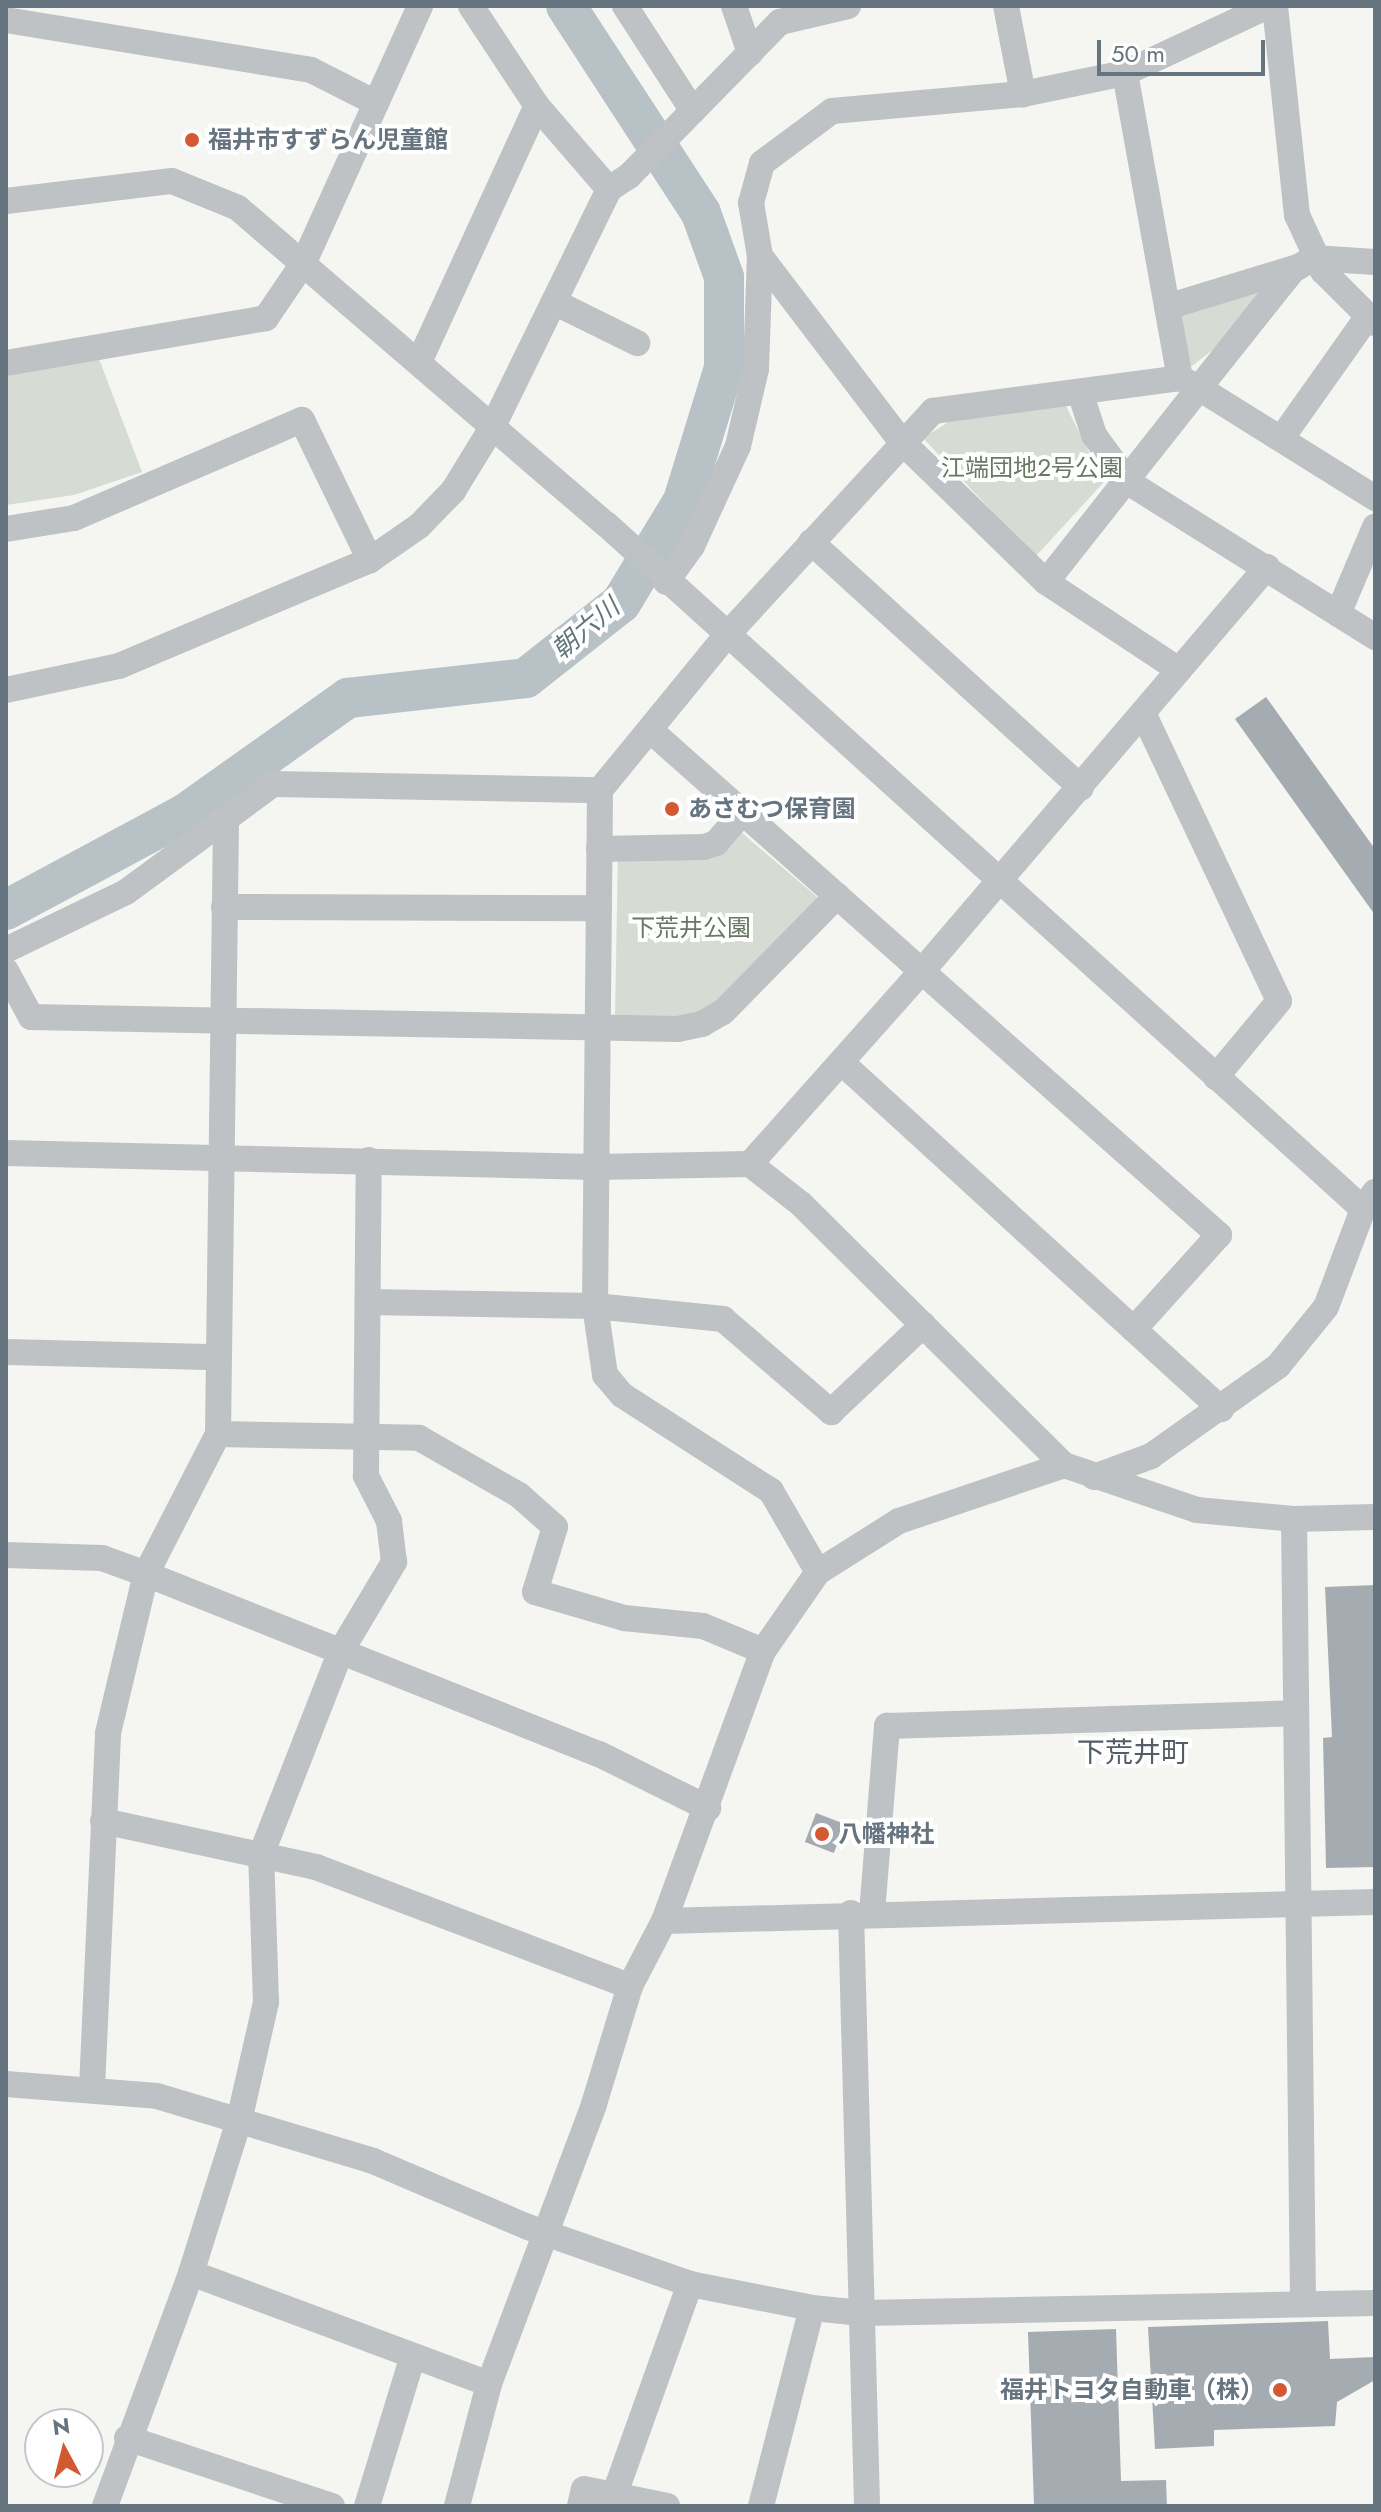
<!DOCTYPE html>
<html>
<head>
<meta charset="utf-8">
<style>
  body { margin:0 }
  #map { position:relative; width:1381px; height:2512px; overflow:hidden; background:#f5f5f1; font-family:Jost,"Noto Sans JP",sans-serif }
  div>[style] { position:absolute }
  .green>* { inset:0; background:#d6dbd3 }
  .river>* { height:40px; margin:-20px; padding:0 20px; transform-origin:20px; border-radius:20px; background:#b7c1c6 }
  .building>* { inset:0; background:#a5acb1; transform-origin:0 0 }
  .minor>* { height:26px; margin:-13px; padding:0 13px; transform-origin:13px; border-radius:13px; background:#bec2c5 }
  .dots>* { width:22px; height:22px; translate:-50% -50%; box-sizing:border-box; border:4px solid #fff; border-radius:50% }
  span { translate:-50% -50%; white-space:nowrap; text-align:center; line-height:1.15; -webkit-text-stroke:8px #fff; paint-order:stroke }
  .poi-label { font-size:24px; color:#667480; font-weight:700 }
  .left { translate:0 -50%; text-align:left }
  .right { translate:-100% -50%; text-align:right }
  .park-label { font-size:24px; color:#687865 }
  .water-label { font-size:26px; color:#62767d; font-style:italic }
  .quarter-label { font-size:28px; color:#545e66 }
  .frame { position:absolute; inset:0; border:8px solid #667480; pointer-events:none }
  .north { position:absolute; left:24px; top:2408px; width:80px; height:80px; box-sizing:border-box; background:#fff; border:2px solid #c2c7cc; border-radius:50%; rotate:353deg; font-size:22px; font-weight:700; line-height:32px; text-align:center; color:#667480 }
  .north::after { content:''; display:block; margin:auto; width:28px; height:36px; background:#d35933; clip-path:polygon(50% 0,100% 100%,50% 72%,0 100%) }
  .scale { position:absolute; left:1097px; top:40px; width:168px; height:36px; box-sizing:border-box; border:4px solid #667480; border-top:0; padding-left:10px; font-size:24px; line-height:28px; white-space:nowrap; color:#667480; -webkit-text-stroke:6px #fff; paint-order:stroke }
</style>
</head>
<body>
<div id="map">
  <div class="green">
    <i style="clip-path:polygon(1279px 280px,1236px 332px,1188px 369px,1182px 315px)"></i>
    <i style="clip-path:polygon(99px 359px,142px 472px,74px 495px,6px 505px,6px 375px)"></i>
    <i style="clip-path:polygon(1065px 404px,1104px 482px,1035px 557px,923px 438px,950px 421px)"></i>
    <i style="clip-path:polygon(741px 832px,823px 902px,717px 1008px,690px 1020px,615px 1019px,618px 851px)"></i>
  </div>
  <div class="river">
    <i style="left:6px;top:910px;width:204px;rotate:-28.3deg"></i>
    <i style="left:186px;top:813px;width:199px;rotate:-35.4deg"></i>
    <i style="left:348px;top:698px;width:179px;rotate:-6.4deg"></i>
    <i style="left:526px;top:678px;width:121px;rotate:-38.3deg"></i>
    <i style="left:621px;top:603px;width:119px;rotate:-58.7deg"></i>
    <i style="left:683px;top:501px;width:139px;rotate:-72.9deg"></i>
    <i style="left:724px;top:368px;width:91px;rotate:-90deg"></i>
    <i style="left:724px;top:277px;width:68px;rotate:-109.8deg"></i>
    <i style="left:701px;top:213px;width:247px;rotate:-123.1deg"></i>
  </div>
  <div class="building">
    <i style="clip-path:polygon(1266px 697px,1375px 849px,1375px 915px,1235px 719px)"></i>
    <i style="clip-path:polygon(1375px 1585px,1375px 1867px,1326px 1868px,1323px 1738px,1332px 1737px,1325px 1587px)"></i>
    <i style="left:816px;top:1813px;width:31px;height:31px;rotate:21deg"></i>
    <i style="clip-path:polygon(1328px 2321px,1330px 2359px,1375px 2357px,1375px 2380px,1337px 2402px,1335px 2426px,1214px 2430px,1214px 2446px,1155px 2449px,1148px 2327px)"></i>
    <i style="clip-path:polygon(1116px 2329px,1121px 2481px,1166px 2480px,1167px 2506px,1034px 2506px,1028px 2332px)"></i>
  </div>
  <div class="minor">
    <i style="left:471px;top:6px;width:120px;rotate:56.6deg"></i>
    <i style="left:537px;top:106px;width:110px;rotate:49.1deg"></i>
    <i style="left:625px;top:6px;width:125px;rotate:57.1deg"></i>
    <i style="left:734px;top:6px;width:50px;rotate:71.2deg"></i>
    <i style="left:1006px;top:6px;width:90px;rotate:79.1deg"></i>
    <i style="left:1275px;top:6px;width:210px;rotate:84deg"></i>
    <i style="left:1297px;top:215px;width:62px;rotate:65.1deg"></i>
    <i style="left:1323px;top:271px;width:74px;rotate:45deg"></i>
    <i style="left:6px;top:20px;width:309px;rotate:9.3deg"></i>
    <i style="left:311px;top:70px;width:73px;rotate:26.9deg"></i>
    <i style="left:1125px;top:73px;width:310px;rotate:79.8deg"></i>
    <i style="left:6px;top:201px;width:167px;rotate:-6.9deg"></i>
    <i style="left:172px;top:181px;width:71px;rotate:22.2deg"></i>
    <i style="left:238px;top:208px;width:485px;rotate:40.7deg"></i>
    <i style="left:606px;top:524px;width:1021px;rotate:42.14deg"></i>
    <i style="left:554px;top:302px;width:93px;rotate:26.3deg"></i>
    <i style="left:1167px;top:307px;width:137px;rotate:-17deg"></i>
    <i style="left:419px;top:362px;width:282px;rotate:-65.3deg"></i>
    <i style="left:6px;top:363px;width:264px;rotate:-9.8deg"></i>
    <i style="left:266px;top:318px;width:68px;rotate:-55.8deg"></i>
    <i style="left:304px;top:262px;width:281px;rotate:-65.6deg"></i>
    <i style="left:1080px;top:392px;width:45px;rotate:72deg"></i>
    <i style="left:1094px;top:435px;width:58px;rotate:54.1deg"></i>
    <i style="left:1128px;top:482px;width:292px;rotate:32.1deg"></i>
    <i style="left:1281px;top:439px;width:151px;rotate:-54.7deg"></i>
    <i style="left:6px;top:529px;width:69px;rotate:-9.2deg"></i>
    <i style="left:74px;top:518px;width:248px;rotate:-23.3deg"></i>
    <i style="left:302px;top:420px;width:156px;rotate:64.1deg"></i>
    <i style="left:811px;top:542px;width:365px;rotate:42.3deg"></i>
    <i style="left:666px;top:582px;width:44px;rotate:-54.2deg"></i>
    <i style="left:692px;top:546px;width:110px;rotate:-65.3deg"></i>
    <i style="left:738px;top:446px;width:79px;rotate:-76.8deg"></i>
    <i style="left:756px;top:369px;width:113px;rotate:-88deg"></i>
    <i style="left:1046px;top:582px;width:247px;rotate:-51.7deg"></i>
    <i style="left:1199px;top:388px;width:208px;rotate:32deg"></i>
    <i style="left:1338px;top:614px;width:95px;rotate:-67deg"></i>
    <i style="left:1179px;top:670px;width:159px;rotate:-146.5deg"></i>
    <i style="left:1046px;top:582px;width:202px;rotate:-135.8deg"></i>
    <i style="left:901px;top:441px;width:233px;rotate:-127.3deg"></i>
    <i style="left:760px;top:256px;width:54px;rotate:-99.6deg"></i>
    <i style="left:751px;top:203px;width:41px;rotate:-74.6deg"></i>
    <i style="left:762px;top:163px;width:87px;rotate:-36.6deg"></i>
    <i style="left:832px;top:111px;width:192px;rotate:-5.1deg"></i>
    <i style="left:1023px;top:94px;width:104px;rotate:-11.6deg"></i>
    <i style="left:1125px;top:73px;width:158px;rotate:-25.1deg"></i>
    <i style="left:6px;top:690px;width:116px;rotate:-12deg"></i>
    <i style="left:119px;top:666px;width:272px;rotate:-22.9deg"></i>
    <i style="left:370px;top:560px;width:60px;rotate:-34.8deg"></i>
    <i style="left:419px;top:526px;width:49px;rotate:-45.8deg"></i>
    <i style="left:453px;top:491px;width:76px;rotate:-58.4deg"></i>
    <i style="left:493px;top:426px;width:264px;rotate:-63.9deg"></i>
    <i style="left:609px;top:189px;width:24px;rotate:-33deg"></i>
    <i style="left:629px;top:176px;width:216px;rotate:-45.6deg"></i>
    <i style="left:780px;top:22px;width:70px;rotate:-13.2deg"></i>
    <i style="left:1143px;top:713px;width:318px;rotate:64.7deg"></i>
    <i style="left:1279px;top:1001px;width:99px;rotate:129.7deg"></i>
    <i style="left:650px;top:730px;width:761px;rotate:41.59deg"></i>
    <i style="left:1219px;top:1235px;width:127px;rotate:132.1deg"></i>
    <i style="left:599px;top:849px;width:105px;rotate:-1.1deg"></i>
    <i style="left:704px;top:847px;width:13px;rotate:-18deg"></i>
    <i style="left:716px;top:843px;width:40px;rotate:-49deg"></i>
    <i style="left:224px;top:907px;width:375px;rotate:0.2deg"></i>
    <i style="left:6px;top:950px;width:133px;rotate:-25.8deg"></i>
    <i style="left:126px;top:892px;width:182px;rotate:-36.3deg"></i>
    <i style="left:273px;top:784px;width:327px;rotate:1.1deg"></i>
    <i style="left:6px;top:971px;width:52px;rotate:61.5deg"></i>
    <i style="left:31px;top:1017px;width:647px;rotate:1.06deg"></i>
    <i style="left:678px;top:1029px;width:25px;rotate:-12deg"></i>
    <i style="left:702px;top:1024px;width:24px;rotate:-30deg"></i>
    <i style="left:723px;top:1012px;width:163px;rotate:-45.5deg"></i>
    <i style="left:841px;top:1062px;width:515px;rotate:42.4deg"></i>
    <i style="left:6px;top:1153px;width:590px;rotate:1.36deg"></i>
    <i style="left:596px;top:1167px;width:154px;rotate:-1.1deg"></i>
    <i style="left:750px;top:1164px;width:65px;rotate:38.1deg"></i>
    <i style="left:801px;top:1204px;width:371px;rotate:44.8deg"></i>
    <i style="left:1064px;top:1465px;width:140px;rotate:18.7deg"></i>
    <i style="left:1197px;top:1510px;width:97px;rotate:5.3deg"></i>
    <i style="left:1294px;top:1519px;width:81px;rotate:-1.4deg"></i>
    <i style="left:750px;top:1164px;width:260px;rotate:-48.3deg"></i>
    <i style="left:923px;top:970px;width:530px;rotate:-49.52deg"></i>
    <i style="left:368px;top:1302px;width:227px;rotate:1deg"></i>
    <i style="left:595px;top:1306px;width:129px;rotate:5.8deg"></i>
    <i style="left:723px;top:1319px;width:143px;rotate:40.7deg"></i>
    <i style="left:831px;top:1412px;width:127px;rotate:-43.4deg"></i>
    <i style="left:6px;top:1352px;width:212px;rotate:1.4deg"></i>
    <i style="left:218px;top:1434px;width:201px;rotate:1.1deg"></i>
    <i style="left:419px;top:1438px;width:115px;rotate:29.7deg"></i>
    <i style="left:519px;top:1495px;width:48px;rotate:41.6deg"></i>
    <i style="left:555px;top:1527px;width:68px;rotate:107.1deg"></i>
    <i style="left:535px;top:1592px;width:93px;rotate:16.3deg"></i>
    <i style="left:624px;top:1618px;width:79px;rotate:5.8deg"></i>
    <i style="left:703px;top:1626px;width:65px;rotate:22.6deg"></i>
    <i style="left:1094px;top:1477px;width:61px;rotate:-20.2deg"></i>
    <i style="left:1151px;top:1456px;width:156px;rotate:-35.3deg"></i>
    <i style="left:1278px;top:1366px;width:76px;rotate:-50.9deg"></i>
    <i style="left:1326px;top:1307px;width:105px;rotate:-69.3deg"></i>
    <i style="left:1363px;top:1209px;width:21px;rotate:-55deg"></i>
    <i style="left:1294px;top:1519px;width:783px;rotate:89.34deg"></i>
    <i style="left:6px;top:1555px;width:96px;rotate:1.8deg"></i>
    <i style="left:102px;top:1558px;width:47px;rotate:20deg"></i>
    <i style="left:146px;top:1574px;width:487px;rotate:21.7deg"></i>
    <i style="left:599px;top:1754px;width:122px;rotate:26.4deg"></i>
    <i style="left:818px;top:1572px;width:94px;rotate:-120.1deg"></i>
    <i style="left:771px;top:1491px;width:177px;rotate:-147.2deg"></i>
    <i style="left:622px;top:1395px;width:26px;rotate:-130deg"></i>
    <i style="left:605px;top:1375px;width:70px;rotate:-98.2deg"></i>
    <i style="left:595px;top:1306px;width:516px;rotate:-89.44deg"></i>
    <i style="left:600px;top:790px;width:199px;rotate:-50.7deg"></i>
    <i style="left:726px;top:636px;width:306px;rotate:-47.4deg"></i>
    <i style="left:933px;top:411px;width:249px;rotate:-7.6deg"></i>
    <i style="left:1180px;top:378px;width:21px;rotate:28deg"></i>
    <i style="left:1199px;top:388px;width:151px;rotate:-51.5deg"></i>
    <i style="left:1293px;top:270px;width:24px;rotate:-30deg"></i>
    <i style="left:1314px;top:258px;width:61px;rotate:3.8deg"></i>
    <i style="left:103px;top:1821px;width:218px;rotate:12.2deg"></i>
    <i style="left:316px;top:1867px;width:336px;rotate:20.8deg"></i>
    <i style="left:851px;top:1913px;width:593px;rotate:88.45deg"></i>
    <i style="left:872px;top:1913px;width:188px;rotate:-85.4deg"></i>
    <i style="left:887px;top:1726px;width:408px;rotate:-1.8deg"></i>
    <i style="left:664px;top:1921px;width:711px;rotate:-1.53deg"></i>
    <i style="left:6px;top:2084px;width:151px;rotate:4.5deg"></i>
    <i style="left:157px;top:2096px;width:226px;rotate:16.7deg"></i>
    <i style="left:373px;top:2161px;width:168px;rotate:23.1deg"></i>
    <i style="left:528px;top:2227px;width:172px;rotate:19.4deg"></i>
    <i style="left:690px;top:2284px;width:124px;rotate:11.1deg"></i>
    <i style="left:812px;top:2308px;width:51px;rotate:5.6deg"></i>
    <i style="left:863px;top:2313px;width:512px;rotate:-1.12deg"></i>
    <i style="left:92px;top:2088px;width:355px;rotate:-87.4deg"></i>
    <i style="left:108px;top:1733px;width:163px;rotate:-76.6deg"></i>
    <i style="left:146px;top:1574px;width:157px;rotate:-62.8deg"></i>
    <i style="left:218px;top:1434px;width:611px;rotate:-89.25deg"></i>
    <i style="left:191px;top:2273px;width:318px;rotate:20.4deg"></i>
    <i style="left:127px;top:2438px;width:216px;rotate:18.4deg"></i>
    <i style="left:614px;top:2496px;width:225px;rotate:-70.3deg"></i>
    <i style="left:105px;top:2506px;width:248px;rotate:-69.7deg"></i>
    <i style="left:191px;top:2273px;width:159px;rotate:-72.5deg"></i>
    <i style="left:239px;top:2121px;width:122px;rotate:-77.2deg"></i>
    <i style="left:266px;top:2002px;width:147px;rotate:-91.9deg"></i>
    <i style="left:261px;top:1855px;width:219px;rotate:-68.6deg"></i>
    <i style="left:341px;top:1651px;width:104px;rotate:-59.2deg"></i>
    <i style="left:394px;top:1562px;width:41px;rotate:-97deg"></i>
    <i style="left:389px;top:1521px;width:51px;rotate:-117.1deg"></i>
    <i style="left:366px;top:1476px;width:316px;rotate:-89.5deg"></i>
    <i style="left:367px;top:2506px;width:154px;rotate:-73deg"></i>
    <i style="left:457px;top:2506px;width:126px;rotate:-75.3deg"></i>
    <i style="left:489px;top:2384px;width:299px;rotate:-69.4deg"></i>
    <i style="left:594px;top:2104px;width:123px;rotate:-73deg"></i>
    <i style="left:630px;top:1986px;width:73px;rotate:-62.4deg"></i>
    <i style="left:664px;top:1921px;width:288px;rotate:-69.9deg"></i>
    <i style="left:763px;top:1651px;width:96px;rotate:-55.2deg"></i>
    <i style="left:818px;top:1572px;width:96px;rotate:-32.2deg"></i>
    <i style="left:899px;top:1521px;width:174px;rotate:-18.7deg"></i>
    <i style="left:580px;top:2506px;width:17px;rotate:-77deg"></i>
    <i style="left:584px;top:2489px;width:85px;rotate:11.6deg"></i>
    <i style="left:761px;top:2506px;width:204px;rotate:-75.6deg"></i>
  </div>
  <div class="dots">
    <i style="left:192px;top:140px;background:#d35933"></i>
    <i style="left:672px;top:809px;background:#d35933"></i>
    <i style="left:822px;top:1834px;background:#d35933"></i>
    <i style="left:1280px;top:2390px;background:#d35933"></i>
  </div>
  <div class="poi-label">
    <span class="left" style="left:208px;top:140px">福井市すずらん児童館</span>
    <span class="left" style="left:688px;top:809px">あさむつ保育園</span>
    <span class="left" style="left:838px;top:1834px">八幡神社</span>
    <span class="right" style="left:1264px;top:2390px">福井トヨタ自動車（株）</span>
  </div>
  <div class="park-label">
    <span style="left:1032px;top:468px">江端団地２号公園</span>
    <span style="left:691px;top:928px">下荒井公園</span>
  </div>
  <div class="water-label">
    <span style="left:586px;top:629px;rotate:-40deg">朝六川</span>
  </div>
  <div class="quarter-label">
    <span style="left:1133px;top:1753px">下荒井町</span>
  </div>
  <div class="frame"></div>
  <div class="north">N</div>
  <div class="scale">50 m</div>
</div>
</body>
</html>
